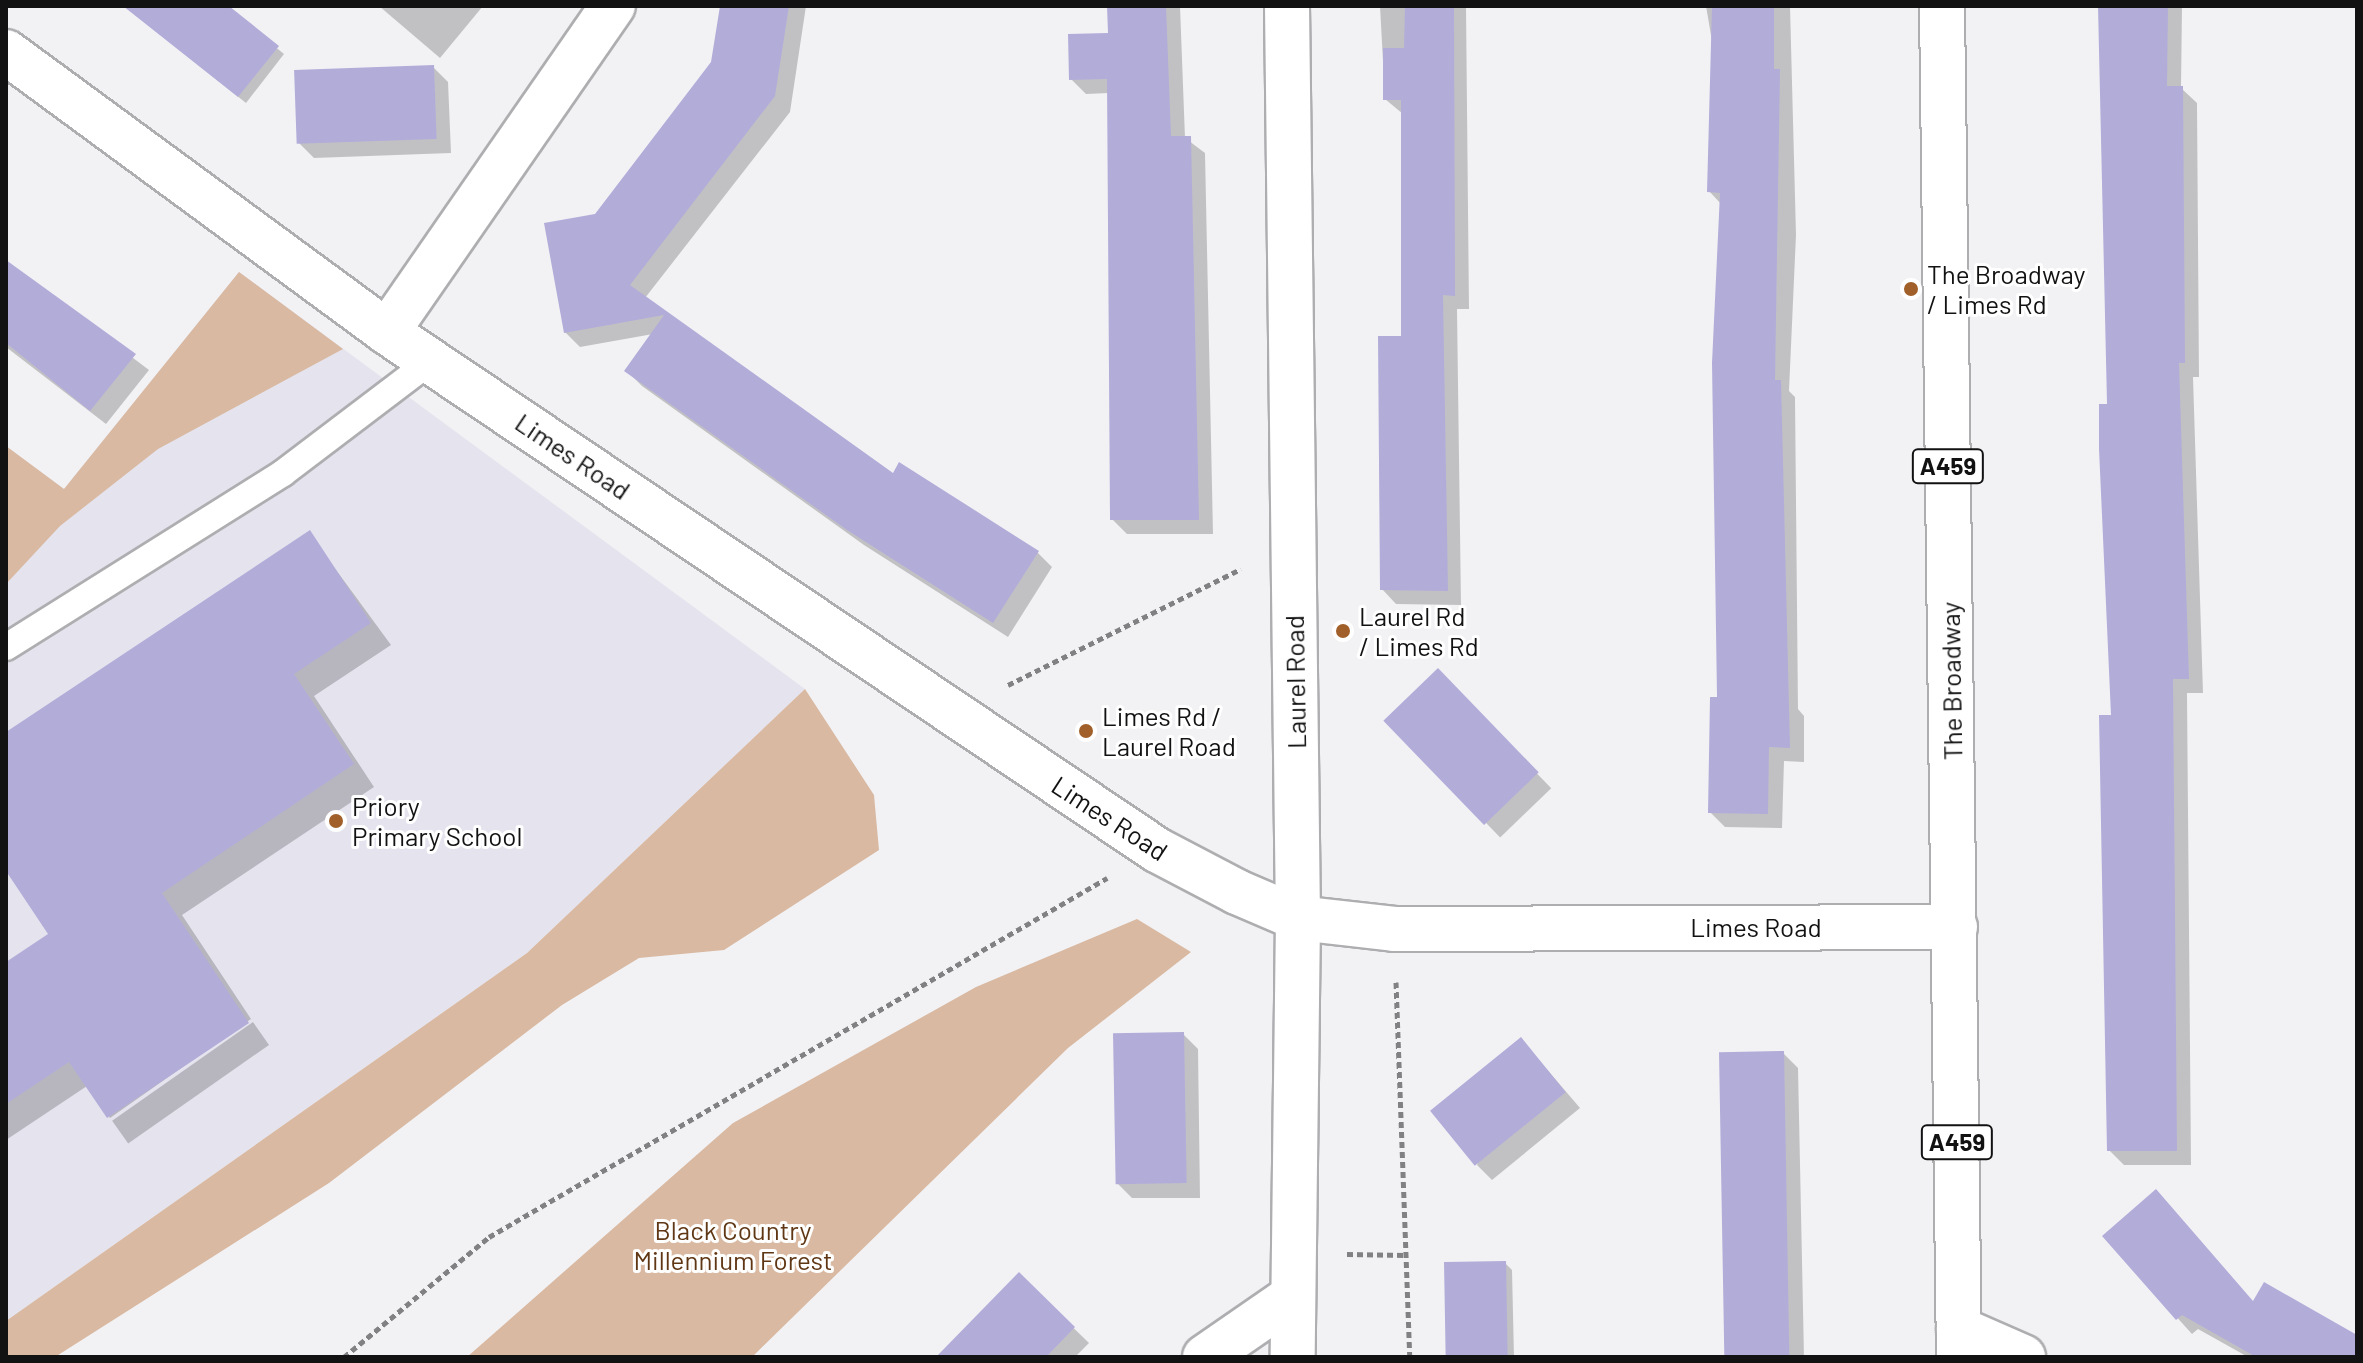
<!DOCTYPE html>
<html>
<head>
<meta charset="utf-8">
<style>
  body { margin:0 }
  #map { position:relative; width:2363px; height:1363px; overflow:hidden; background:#f2f2f5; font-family:Barlow,sans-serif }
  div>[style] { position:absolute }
  .built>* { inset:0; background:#e5e4ee }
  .green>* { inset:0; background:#d9b9a1 }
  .shadow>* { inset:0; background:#0003; transform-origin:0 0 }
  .building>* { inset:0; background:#b2acd9; transform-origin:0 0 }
  .path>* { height:5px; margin-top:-2.5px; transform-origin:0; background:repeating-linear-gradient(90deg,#818183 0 6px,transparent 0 10px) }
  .roads { filter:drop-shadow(2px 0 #aeaeb1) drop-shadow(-2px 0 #aeaeb1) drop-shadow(0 2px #aeaeb1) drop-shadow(0 -2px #aeaeb1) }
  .service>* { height:26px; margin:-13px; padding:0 13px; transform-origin:13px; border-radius:13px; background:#fff }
  .minor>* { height:44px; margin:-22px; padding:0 22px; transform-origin:22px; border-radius:22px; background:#fff }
  .primary>* { height:44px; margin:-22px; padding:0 22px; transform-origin:22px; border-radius:22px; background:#fff }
  .dots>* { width:22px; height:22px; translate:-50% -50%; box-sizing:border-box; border:4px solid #fff; border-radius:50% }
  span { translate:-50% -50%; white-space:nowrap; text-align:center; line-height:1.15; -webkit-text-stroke:6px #fff; paint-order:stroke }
  .shield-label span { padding:2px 6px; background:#fff; border:2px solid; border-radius:6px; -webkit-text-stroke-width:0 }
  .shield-label { font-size:24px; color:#121213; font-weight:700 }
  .poi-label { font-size:26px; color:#121213 }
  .left { translate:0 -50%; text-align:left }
  .street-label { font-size:26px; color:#121213 }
  .park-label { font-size:26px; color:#603714 }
  .frame { position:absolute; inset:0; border:8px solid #121213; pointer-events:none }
</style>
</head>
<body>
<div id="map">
  <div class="built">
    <i style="clip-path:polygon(239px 272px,805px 689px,527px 953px,6px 1321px,6px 446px,64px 489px)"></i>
  </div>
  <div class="green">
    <i style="clip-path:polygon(239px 272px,343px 349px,158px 449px,60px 526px,6px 584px,6px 446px,64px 489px)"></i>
    <i style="clip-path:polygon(805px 689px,874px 795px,879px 850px,724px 950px,639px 958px,562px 1005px,329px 1183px,55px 1357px,6px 1357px,6px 1321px,527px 953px)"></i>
    <i style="clip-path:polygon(1137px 919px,1191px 952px,1068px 1048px,752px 1357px,467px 1357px,733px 1123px,976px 987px)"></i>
  </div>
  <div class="shadow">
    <i style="clip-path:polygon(124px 6px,225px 6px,284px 54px,246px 103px)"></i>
    <i style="clip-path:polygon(379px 6px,483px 6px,440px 58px)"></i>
    <i style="clip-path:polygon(722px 6px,806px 6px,790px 112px,645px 298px,893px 476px,1037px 552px,1052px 567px,1008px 637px,864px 545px,642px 386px,627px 371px,653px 334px,580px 347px,565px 332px,596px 216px,713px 63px)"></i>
    <i style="clip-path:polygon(1110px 6px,1180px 6px,1185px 138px,1205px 153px,1213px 534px,1127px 534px,1112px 519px,1109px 93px,1086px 94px,1071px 79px,1110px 35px)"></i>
    <i style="clip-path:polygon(1380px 6px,1466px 6px,1469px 309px,1457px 309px,1461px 605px,1396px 604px,1382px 589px,1403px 338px,1403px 114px,1385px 99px)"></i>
    <i style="clip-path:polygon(1706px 6px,1790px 6px,1796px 235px,1789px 391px,1795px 397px,1798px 709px,1804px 716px,1804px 762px,1784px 761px,1782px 828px,1725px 827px,1710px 812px,1719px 699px,1722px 205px,1709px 191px,1713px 47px)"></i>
    <i style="clip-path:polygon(2101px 6px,2182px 6px,2181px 88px,2197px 103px,2199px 377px,2193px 377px,2203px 693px,2187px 693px,2191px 1165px,2124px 1165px,2109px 1150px,2113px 717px)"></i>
    <i style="clip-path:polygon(433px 67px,448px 82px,451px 153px,314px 158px,299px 143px)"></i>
    <i style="clip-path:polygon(6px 262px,149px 370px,106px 424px,6px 347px)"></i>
    <i style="clip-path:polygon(309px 533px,391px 645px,314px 696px,374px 787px,182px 915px,251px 1019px,110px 1118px,87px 1086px,6px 1140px,6px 964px,51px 934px,6px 867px,6px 734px)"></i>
    <i style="left:1438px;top:671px;width:163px;height:71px;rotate:46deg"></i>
    <i style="left:253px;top:1022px;width:28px;height:172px;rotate:55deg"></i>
    <i style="clip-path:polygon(1183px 1034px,1198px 1049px,1200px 1198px,1132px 1198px,1117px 1183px)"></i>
    <i style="clip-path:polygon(1521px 1039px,1580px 1108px,1492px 1180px,1477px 1165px)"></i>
    <i style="clip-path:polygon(1783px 1053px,1798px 1068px,1804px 1357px,1727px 1357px)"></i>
    <i style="clip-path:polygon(2104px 1237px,2255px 1303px,2357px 1337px,2357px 1357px,2248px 1357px,2198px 1329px,2192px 1334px)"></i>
    <i style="clip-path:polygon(1505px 1263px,1512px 1270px,1514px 1357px,1448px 1357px)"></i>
    <i style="clip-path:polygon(1019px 1275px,1089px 1343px,1075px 1357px,943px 1357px)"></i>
  </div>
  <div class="building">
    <i style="clip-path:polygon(123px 6px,229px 6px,279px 46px,238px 97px)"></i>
    <i style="clip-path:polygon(720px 6px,789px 6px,775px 96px,630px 285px,893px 473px,899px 462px,1039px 551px,993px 623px,847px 530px,624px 371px,664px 315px,564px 333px,544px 223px,595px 214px,711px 62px)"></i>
    <i style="clip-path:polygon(1107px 6px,1166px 6px,1171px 136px,1191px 136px,1199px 520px,1110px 520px,1107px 79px,1069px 80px,1068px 34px,1108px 33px)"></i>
    <i style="clip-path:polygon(1405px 6px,1454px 6px,1455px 296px,1443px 295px,1448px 591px,1380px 590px,1378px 336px,1401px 336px,1401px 100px,1383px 100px,1383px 48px,1404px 48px)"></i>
    <i style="clip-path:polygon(1712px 6px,1774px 6px,1774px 69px,1780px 69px,1775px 380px,1781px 380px,1790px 748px,1769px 747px,1768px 814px,1708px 813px,1710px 697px,1717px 697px,1712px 363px,1720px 193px,1707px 192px)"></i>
    <i style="clip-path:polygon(2098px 6px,2168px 6px,2167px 86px,2183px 86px,2185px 363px,2179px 363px,2189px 679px,2173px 679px,2177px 1151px,2107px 1151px,2099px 715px,2111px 715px,2099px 449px,2099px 404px,2107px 404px)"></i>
    <i style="left:434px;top:65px;width:74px;height:140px;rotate:88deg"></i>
    <i style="clip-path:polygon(6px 260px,136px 354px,90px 411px,6px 343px)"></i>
    <i style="clip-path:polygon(310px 530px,371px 623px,294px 674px,354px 764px,162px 893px,249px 1023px,107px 1118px,69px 1062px,6px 1104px,6px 962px,48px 934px,6px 871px,6px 732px)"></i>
    <i style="left:1438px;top:668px;width:145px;height:76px;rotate:46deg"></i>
    <i style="left:1184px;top:1032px;width:151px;height:71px;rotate:89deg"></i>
    <i style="left:1521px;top:1037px;width:71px;height:117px;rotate:51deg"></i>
    <i style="left:1784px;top:1051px;width:306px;height:65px;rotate:89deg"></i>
    <i style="clip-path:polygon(2156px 1189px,2253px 1301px,2264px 1282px,2357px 1335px,2357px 1357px,2256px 1357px,2182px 1315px,2176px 1320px,2102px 1236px)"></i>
    <i style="left:1506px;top:1261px;width:96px;height:62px;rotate:89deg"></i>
    <i style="clip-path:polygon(1019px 1272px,1075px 1327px,1046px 1357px,936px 1357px)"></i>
  </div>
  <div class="path">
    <i style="left:1008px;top:685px;width:260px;rotate:-26.5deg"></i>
    <i style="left:1396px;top:982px;width:375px;rotate:87.9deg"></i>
    <i style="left:1347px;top:1254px;width:59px;rotate:1deg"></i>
    <i style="left:344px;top:1357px;width:188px;rotate:-39.6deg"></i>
    <i style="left:489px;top:1237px;width:715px;rotate:-30.15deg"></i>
  </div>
  <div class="roads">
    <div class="service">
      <i style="left:6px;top:647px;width:327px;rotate:-32.1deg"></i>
      <i style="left:283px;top:473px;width:187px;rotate:-37.2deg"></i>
    </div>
    <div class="minor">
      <i style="left:1287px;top:6px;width:912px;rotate:89.31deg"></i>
      <i style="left:1298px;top:918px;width:439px;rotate:90.7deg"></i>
      <i style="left:6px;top:52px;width:473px;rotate:36.3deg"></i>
      <i style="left:387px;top:332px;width:928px;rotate:33.93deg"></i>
      <i style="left:1157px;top:850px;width:90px;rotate:27.7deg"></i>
      <i style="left:1237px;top:892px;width:66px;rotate:23.1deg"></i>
      <i style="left:1298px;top:918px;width:97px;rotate:6.5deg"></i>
      <i style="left:1394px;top:929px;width:561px;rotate:-0.2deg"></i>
      <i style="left:387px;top:332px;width:397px;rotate:-55.3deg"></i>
      <i style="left:1959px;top:1329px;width:70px;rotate:23.6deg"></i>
      <i style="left:1205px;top:1357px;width:106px;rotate:-34.6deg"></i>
    </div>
    <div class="primary">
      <i style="left:1942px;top:6px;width:1351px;rotate:89.28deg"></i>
    </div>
  </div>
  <div class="dots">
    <i style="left:1911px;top:289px;background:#a1602a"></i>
    <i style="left:1343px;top:631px;background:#a1602a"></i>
    <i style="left:1086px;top:731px;background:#a1602a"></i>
    <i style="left:336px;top:821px;background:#a1602a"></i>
  </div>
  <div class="shield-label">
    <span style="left:1948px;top:466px">A459</span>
    <span style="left:1957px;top:1142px">A459</span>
  </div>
  <div class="poi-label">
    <span class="left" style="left:1927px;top:289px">The Broadway<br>/ Limes Rd</span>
    <span class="left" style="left:1359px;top:631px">Laurel Rd<br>/ Limes Rd</span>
    <span class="left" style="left:1102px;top:731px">Limes Rd /<br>Laurel Road</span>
    <span class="left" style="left:352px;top:821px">Priory<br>Primary School</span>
  </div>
  <div class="street-label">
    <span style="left:573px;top:456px;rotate:34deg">Limes Road</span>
    <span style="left:1951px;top:681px;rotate:-91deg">The Broadway</span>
    <span style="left:1295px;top:682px;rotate:-91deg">Laurel Road</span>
    <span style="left:1110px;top:818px;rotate:33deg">Limes Road</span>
    <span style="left:1756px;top:927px">Limes Road</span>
  </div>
  <div class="park-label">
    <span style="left:733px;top:1245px">Black Country<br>Millennium Forest</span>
  </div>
  <div class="frame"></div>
</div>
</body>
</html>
